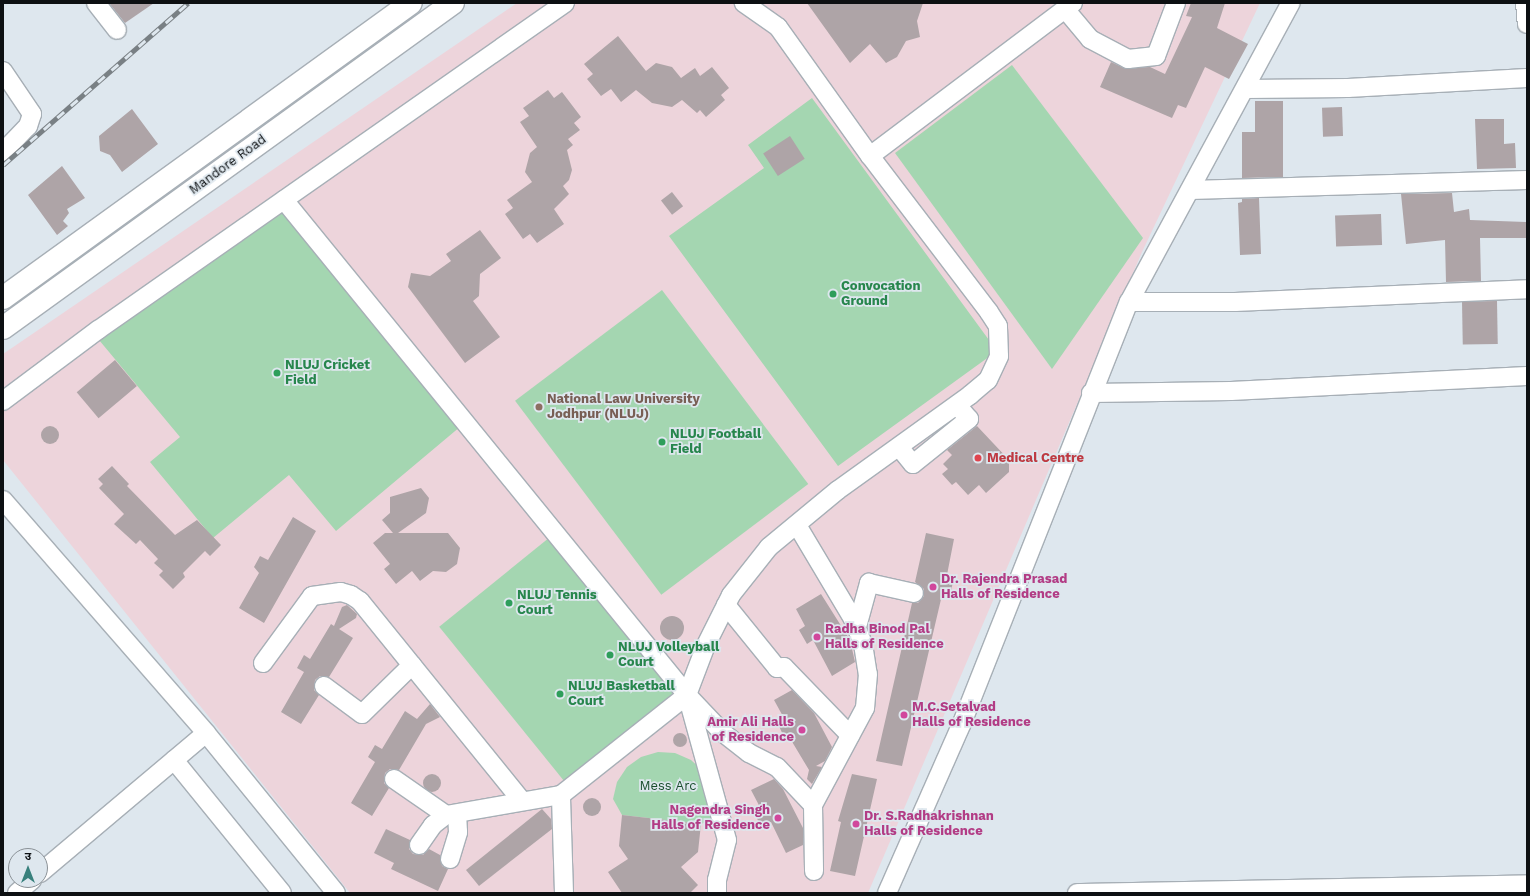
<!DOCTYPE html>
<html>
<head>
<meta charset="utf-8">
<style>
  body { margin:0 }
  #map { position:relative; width:1530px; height:896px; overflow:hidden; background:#dee7ee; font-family:"Work Sans","Noto Sans Devanagari",sans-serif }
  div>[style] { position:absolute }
  .education>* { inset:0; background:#edd4db }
  .green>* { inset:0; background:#a4d6b1; transform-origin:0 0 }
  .building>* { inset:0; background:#aea4a7; transform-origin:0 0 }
  .round { border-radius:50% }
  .roads { filter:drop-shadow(1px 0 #a7afb6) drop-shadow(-1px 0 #a7afb6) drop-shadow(0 1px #a7afb6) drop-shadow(0 -1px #a7afb6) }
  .minor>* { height:18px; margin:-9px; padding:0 9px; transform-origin:9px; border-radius:9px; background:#fff }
  .highway>* { height:22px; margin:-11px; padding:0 11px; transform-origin:11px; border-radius:11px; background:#fff }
  .rail>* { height:4.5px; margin-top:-2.25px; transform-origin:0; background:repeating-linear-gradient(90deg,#dee7ee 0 9px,#798084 0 18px); box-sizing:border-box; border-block:1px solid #798084 }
  .dots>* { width:11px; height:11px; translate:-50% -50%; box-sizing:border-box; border:2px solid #dee7ee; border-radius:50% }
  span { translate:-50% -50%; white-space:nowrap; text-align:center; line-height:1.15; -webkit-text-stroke:3.5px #dee7ee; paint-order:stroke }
  .street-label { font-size:13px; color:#0d1012 }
  .leisure-label { font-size:13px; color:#27864d; font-weight:700 }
  .left { translate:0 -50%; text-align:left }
  .education-label { font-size:13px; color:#785e54; font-weight:700 }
  .health-label { font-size:13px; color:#be3a42; font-weight:700 }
  .hotel-label { font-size:13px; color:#b23c85; font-weight:700 }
  .right { translate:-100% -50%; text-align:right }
  .park-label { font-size:13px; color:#194e2d }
  .frame { position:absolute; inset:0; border:4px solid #0d1012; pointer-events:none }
  .north { position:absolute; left:8px; top:848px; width:40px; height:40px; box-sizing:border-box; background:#dee7ee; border:1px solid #8a9196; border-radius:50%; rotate:0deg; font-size:11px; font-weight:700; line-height:16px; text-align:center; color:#0d1012 }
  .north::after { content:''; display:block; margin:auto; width:14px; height:18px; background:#38807c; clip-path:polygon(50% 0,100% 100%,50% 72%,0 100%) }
</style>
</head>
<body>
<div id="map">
  <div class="education">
    <i style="clip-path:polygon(517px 3px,1260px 3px,1142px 252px,868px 893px,350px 893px,3px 460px,3px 354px)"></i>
  </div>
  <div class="green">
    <i style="clip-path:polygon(1012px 65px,1143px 238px,1052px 369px,895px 153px)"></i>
    <i style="clip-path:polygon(812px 98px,997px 351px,838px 466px,669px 236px,764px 168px,748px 145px)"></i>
    <i style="clip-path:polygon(284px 200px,467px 421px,336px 531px,289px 475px,213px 538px,150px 462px,180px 437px,94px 334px)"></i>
    <i style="left:662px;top:290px;width:243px;height:184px;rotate:53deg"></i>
    <i style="left:555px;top:533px;width:209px;height:149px;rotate:51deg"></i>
    <i style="clip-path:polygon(658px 752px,675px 753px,691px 760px,704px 772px,714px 803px,711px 820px,701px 824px,622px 815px,613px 799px,617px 782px,627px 767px,641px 757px)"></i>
  </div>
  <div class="building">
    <i style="clip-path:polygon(109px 3px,154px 3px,125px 23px)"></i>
    <i style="clip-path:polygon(807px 3px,923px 3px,917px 21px,920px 37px,906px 41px,897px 57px,886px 63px,870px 44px,850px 63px)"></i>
    <i style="clip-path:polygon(1191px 3px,1225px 3px,1217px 28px,1248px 44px,1229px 79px,1205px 67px,1186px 108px,1178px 105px,1172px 118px,1100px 87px,1111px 62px,1124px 68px,1150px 67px,1165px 74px,1192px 17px,1186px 16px)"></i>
    <i style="clip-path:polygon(618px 36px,646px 71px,656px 63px,672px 67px,681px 78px,695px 68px,700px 76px,712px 67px,729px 88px,721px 95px,725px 100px,706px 117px,700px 110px,697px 113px,682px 100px,672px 107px,652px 103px,636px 90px,621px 102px,611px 89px,601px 96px,587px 79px,593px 74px,584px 64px)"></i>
    <i style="clip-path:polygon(548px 90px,554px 98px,562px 92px,581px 117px,574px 123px,580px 130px,568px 139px,573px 145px,567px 150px,572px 170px,569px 180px,563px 186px,569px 194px,554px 209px,564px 224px,537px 243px,530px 234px,523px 239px,505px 214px,513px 208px,507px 200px,532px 182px,525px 172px,530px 153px,537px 147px,520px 122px,529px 116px,523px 108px)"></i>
    <i style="clip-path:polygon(1255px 101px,1283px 101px,1283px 177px,1242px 178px,1242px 132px,1255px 132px)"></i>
    <i style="left:1342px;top:107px;width:29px;height:20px;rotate:88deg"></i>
    <i style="clip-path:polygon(132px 109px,158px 144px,122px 172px,110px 155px,100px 151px,99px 136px)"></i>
    <i style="clip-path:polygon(1475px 119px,1504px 119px,1504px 144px,1515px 143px,1516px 168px,1477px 169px)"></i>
    <i style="left:790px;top:136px;width:27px;height:32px;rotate:57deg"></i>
    <i style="clip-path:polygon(62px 166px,85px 198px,67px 209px,69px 213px,63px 221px,68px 226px,57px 235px,28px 195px)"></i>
    <i style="left:672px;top:192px;width:18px;height:14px;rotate:52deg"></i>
    <i style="clip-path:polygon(1452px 193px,1454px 212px,1469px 209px,1470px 220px,1527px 222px,1527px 238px,1480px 238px,1481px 281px,1446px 282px,1445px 240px,1406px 244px,1401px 194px)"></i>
    <i style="clip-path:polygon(1259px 198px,1261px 254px,1240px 255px,1238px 203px,1242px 202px,1242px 199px)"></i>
    <i style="left:1381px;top:214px;width:31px;height:46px;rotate:88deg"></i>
    <i style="clip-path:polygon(480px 230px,501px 258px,480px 274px,479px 296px,473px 301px,500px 337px,465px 363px,408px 287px,411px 273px,430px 276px,451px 261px,446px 254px)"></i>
    <i style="left:1497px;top:301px;width:43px;height:35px;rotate:89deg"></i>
    <i style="left:115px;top:360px;width:34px;height:50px;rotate:50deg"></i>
    <i style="clip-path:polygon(977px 426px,1009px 460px,1009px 472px,986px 493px,979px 485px,968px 495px,956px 482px,952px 485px,942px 474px,948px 469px,943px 464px,952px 455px,947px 450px)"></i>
    <i class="round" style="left:41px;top:426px;width:18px;height:18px"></i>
    <i style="clip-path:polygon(112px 466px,129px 484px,127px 486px,175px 535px,197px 520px,221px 545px,210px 556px,205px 551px,183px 573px,185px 577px,173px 589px,159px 575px,163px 571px,154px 563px,158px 559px,140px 540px,136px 544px,114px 524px,124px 514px,99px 488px,103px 484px,98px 479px)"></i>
    <i style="clip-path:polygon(421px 488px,429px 498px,426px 513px,398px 533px,448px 533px,460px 548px,457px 564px,446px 572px,433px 571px,420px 581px,412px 571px,396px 584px,384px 569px,390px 564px,373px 543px,385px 533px,393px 533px,382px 520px,390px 513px,390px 497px)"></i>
    <i style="clip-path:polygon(293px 517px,316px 531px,264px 623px,239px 608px,259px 573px,254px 567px,260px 556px,268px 560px)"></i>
    <i style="clip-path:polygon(926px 533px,954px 539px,946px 580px,953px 581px,950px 597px,942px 595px,902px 766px,876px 761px,912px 603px,918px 603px,924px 596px,924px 589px,915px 582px)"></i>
    <i style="clip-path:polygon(821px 594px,850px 640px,855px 662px,832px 676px,813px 640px,807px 644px,799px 630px,805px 626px,796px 609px)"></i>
    <i style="clip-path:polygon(347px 605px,357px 614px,356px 618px,339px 629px,353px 638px,329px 677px,320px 676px,315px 680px,314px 690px,319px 695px,301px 724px,281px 712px,304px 672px,297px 668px,304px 655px,310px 659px,331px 624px,334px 626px,342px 607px)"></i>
    <i class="round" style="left:660px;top:616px;width:24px;height:24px"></i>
    <i style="clip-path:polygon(792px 690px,814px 713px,832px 747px,825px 761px,816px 766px,822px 767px,812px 784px,807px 779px,809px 770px,788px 735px,784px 737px,778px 724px,785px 720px,774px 700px)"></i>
    <i style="clip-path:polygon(430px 704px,440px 717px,426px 724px,399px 770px,390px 769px,385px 773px,384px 783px,389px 788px,372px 816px,351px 803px,375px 762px,368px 757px,375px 745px,382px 749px,405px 711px,417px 719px)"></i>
    <i class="round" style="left:673px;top:733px;width:14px;height:14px"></i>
    <i style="clip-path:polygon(852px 774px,877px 779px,855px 876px,830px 871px,841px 822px,838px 821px)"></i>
    <i class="round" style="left:423px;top:774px;width:18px;height:18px"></i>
    <i style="clip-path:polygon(774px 779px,783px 789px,803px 828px,803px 845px,786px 853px,771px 822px,761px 827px,755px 814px,762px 811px,751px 790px)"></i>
    <i class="round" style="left:583px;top:798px;width:18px;height:18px"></i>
    <i style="clip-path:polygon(542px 809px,551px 819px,552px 829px,479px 886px,466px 870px)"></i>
    <i style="clip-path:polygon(622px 815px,701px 824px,698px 852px,681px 867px,698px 885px,690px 893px,622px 893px,608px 872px,628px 859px,619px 846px)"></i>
    <i style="clip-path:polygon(386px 829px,410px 840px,409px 849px,413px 854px,423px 855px,429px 849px,440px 855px,442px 866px,448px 869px,438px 891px,391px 869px,394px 863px,374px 853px)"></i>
  </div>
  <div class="roads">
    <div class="minor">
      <i style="left:96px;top:3px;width:34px;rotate:52deg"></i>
      <i style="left:1525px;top:3px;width:21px;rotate:85deg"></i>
      <i style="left:1065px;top:9px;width:39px;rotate:50deg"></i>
      <i style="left:1090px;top:39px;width:43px;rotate:27.8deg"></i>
      <i style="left:1128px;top:59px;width:28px;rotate:-6deg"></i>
      <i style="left:1156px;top:56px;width:57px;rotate:-69.3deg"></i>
      <i style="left:3px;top:71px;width:52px;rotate:56deg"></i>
      <i style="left:32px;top:114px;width:13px;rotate:108deg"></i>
      <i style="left:28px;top:126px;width:36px;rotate:134deg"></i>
      <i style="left:1246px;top:89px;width:102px;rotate:-0.6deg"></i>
      <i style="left:1348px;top:88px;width:179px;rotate:-3.2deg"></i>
      <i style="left:870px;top:156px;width:254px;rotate:-37deg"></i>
      <i style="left:1191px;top:190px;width:336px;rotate:-1.7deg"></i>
      <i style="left:284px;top:200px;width:638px;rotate:50.85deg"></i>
      <i style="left:687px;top:695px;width:51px;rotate:46.6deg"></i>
      <i style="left:722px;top:732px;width:34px;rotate:38deg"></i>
      <i style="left:749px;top:753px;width:31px;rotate:27deg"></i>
      <i style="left:777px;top:767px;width:52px;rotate:46.5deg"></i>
      <i style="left:1129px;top:302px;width:106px"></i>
      <i style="left:1235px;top:302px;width:292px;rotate:-2.5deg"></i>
      <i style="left:1091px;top:393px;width:140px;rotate:-0.8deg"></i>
      <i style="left:1231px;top:391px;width:296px;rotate:-2.9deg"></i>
      <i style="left:3px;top:401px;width:119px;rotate:-36.8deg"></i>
      <i style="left:98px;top:330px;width:570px;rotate:-35deg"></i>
      <i style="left:899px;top:447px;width:22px;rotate:51deg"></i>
      <i style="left:913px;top:464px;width:72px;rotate:-38.8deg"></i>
      <i style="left:969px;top:419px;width:18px;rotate:-131deg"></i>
      <i style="left:3px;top:500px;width:309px;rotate:48.9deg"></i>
      <i style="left:206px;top:733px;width:206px;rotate:50.9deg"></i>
      <i style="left:797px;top:525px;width:109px;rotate:59.2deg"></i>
      <i style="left:853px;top:619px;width:27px;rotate:68deg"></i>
      <i style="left:863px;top:644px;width:30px;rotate:81deg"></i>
      <i style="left:868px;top:674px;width:34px;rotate:95deg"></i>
      <i style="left:865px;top:708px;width:110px;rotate:118.2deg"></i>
      <i style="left:813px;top:805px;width:66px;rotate:89.1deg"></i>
      <i style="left:726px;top:605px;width:81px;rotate:51deg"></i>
      <i style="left:777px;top:668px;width:7px;rotate:-8deg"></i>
      <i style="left:784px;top:667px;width:95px;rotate:45.9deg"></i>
      <i style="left:857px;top:627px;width:46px;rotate:-74.7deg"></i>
      <i style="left:869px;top:583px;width:46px;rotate:12.5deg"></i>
      <i style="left:263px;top:663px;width:83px;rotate:-53.8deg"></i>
      <i style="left:312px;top:596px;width:29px;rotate:-8deg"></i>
      <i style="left:341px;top:592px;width:10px;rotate:17deg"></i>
      <i style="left:351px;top:595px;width:11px;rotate:34deg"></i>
      <i style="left:360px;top:601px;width:257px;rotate:51deg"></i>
      <i style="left:324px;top:686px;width:47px;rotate:36.4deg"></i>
      <i style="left:362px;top:714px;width:70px;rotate:-44.4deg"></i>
      <i style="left:174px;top:760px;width:171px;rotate:50.9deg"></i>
      <i style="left:394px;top:779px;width:63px;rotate:34.7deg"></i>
      <i style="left:446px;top:815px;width:117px;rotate:-9.9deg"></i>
      <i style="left:419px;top:845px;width:24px;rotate:-55deg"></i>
      <i style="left:433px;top:825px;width:16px;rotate:-38deg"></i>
      <i style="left:450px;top:859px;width:28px;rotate:-73deg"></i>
      <i style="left:458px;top:832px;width:18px;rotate:-93deg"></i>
      <i style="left:40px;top:873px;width:217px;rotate:-40.1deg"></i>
      <i style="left:17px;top:893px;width:20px;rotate:-41deg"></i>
      <i style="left:564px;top:893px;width:98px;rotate:-91.8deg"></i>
      <i style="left:561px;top:795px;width:161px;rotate:-38.4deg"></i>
      <i style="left:717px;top:893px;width:13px;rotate:-90deg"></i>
      <i style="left:717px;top:880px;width:41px;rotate:-76deg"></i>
      <i style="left:727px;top:840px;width:150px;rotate:-105.4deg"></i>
      <i style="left:687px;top:695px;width:53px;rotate:-69.2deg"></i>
      <i style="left:706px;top:645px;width:56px;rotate:-63.4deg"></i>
      <i style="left:731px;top:595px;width:61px;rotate:-51.6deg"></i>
      <i style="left:769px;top:547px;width:89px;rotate:-39.6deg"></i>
      <i style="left:838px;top:490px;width:163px;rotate:-35.7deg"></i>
      <i style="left:970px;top:395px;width:23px;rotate:-40deg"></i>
      <i style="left:988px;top:380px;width:26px;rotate:-65deg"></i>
      <i style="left:999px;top:356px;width:30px;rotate:-92deg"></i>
      <i style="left:998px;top:326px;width:17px;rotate:-123deg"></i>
      <i style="left:989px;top:312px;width:196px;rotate:-127.3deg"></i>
      <i style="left:870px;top:156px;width:158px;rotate:-125.5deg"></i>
      <i style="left:778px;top:27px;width:42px;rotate:-144.8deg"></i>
      <i style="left:887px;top:893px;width:186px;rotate:-66.2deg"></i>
      <i style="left:962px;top:723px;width:453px;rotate:-68.4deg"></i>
      <i style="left:1129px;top:302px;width:340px;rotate:-61.6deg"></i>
      <i style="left:1077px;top:893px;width:450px;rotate:-1.1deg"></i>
    </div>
    <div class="highway">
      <i style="left:3px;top:298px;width:503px;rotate:-35.87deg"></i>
      <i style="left:3px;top:328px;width:555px;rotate:-35.84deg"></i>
    </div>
  </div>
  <div class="rail">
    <i style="left:3px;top:165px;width:246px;rotate:-41.2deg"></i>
  </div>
  <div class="dots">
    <i style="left:833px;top:294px;background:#2e9e5b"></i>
    <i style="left:277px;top:373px;background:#2e9e5b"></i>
    <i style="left:539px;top:407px;background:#8d6e63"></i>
    <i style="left:662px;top:442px;background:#2e9e5b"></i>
    <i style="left:978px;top:458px;background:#e0444e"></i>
    <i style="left:933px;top:587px;background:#d1479c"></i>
    <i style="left:509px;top:603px;background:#2e9e5b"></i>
    <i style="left:817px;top:637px;background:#d1479c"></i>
    <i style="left:610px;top:655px;background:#2e9e5b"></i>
    <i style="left:560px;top:694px;background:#2e9e5b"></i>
    <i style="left:904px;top:715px;background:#d1479c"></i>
    <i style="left:802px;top:730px;background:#d1479c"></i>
    <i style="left:778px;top:818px;background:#d1479c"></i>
    <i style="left:856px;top:824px;background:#d1479c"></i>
  </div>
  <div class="street-label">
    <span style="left:228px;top:165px;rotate:-36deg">Mandore Road</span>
  </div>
  <div class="leisure-label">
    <span class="left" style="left:841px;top:294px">Convocation<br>Ground</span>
    <span class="left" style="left:285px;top:373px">NLUJ Cricket<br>Field</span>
    <span class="left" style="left:670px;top:442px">NLUJ Football<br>Field</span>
    <span class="left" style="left:517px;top:603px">NLUJ Tennis<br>Court</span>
    <span class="left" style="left:618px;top:655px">NLUJ Volleyball<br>Court</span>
    <span class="left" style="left:568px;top:694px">NLUJ Basketball<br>Court</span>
  </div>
  <div class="education-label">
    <span class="left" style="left:547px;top:407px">National Law University<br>Jodhpur (NLUJ)</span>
  </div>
  <div class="health-label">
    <span class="left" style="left:987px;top:458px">Medical Centre</span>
  </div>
  <div class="hotel-label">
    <span class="left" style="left:941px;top:587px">Dr. Rajendra Prasad<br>Halls of Residence</span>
    <span class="left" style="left:825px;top:637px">Radha Binod Pal<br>Halls of Residence</span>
    <span class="left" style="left:912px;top:715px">M.C.Setalvad<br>Halls of Residence</span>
    <span class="right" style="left:794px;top:730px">Amir Ali Halls<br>of Residence</span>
    <span class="right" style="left:770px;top:818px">Nagendra Singh<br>Halls of Residence</span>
    <span class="left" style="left:864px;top:824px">Dr. S.Radhakrishnan<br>Halls of Residence</span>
  </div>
  <div class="park-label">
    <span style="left:668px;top:786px">Mess Arc</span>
  </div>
  <div class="frame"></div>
  <div class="north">उ</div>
</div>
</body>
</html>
